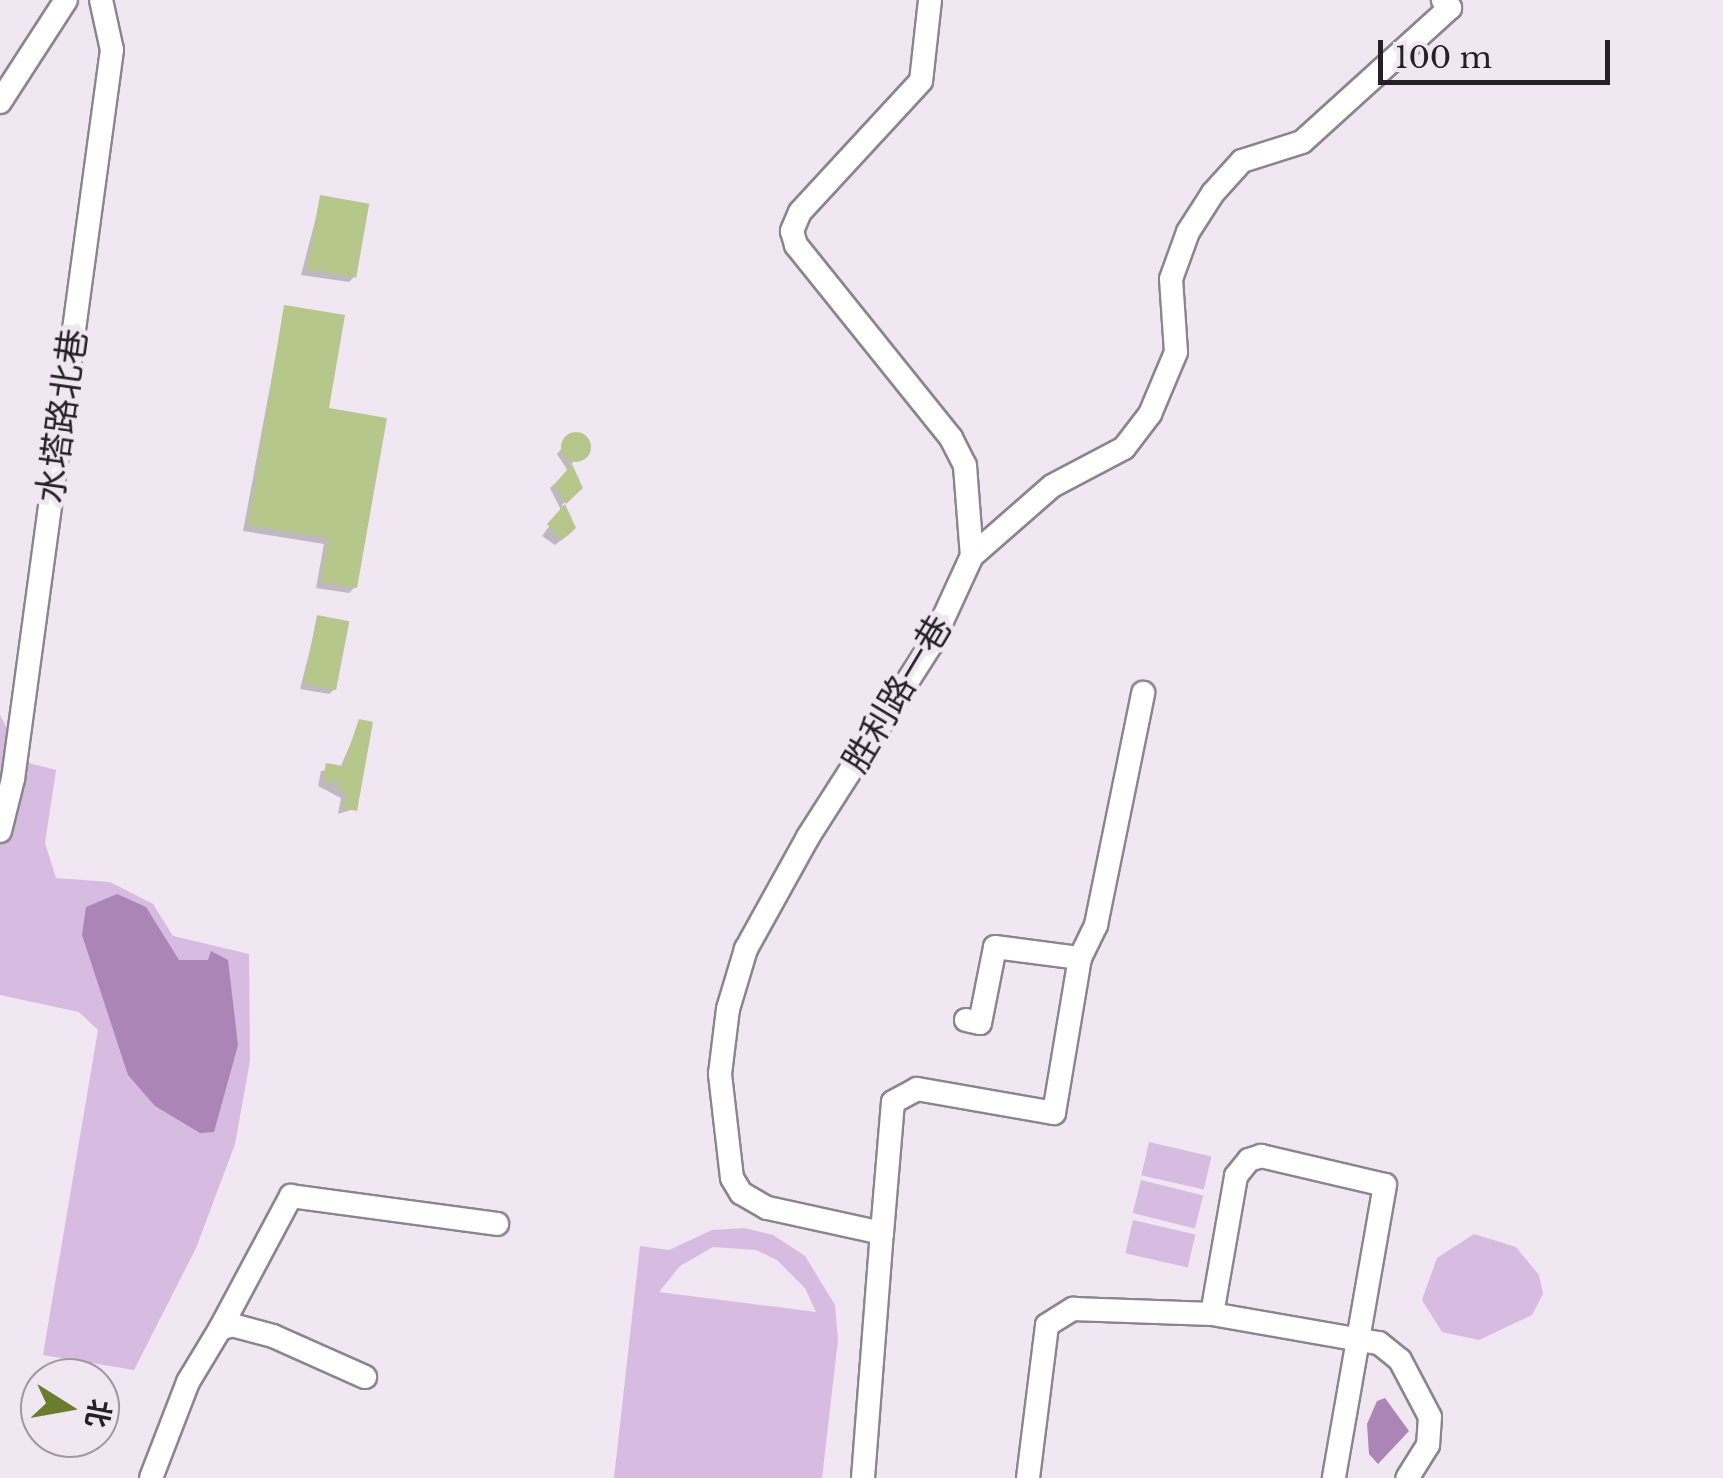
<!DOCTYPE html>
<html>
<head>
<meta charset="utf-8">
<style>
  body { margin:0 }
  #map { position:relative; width:1723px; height:1478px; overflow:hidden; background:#f0e7f2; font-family:"Libre Baskerville","Noto Sans SC",serif }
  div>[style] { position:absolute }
  .green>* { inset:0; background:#d7bbe0; transform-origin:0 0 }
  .water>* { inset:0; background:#aa85b6 }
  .shadow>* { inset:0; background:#0003 }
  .building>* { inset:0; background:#b6c78c; transform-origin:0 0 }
  .round { border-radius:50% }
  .roads { filter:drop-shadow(2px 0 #8c848f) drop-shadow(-2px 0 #8c848f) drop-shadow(0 2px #8c848f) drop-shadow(0 -2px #8c848f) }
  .minor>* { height:22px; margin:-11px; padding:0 11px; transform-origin:11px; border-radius:11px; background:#fff }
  span { translate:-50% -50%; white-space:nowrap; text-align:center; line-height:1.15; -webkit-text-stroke:10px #f0e7f2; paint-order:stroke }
  .street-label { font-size:35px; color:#242125 }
  .north { position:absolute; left:20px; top:1358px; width:100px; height:100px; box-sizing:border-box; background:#f0e7f2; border:2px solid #9e98a0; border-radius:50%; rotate:101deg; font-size:28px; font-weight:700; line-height:40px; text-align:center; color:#242125 }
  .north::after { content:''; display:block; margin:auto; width:35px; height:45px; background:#6a7d2d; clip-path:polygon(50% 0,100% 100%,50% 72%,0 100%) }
  .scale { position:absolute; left:1378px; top:40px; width:232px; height:45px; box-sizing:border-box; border:5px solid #242125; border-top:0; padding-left:12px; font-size:30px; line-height:35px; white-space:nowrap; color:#242125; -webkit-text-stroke:8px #f0e7f2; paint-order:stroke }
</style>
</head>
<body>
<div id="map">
  <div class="green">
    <i style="clip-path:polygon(0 715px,25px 762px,56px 770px,45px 843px,56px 878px,110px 882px,153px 904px,173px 936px,249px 954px,250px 1061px,235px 1144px,196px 1248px,134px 1370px,43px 1355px,98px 1030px,79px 1012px,0 995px)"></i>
    <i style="left:1149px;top:1142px;width:64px;height:34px;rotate:13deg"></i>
    <i style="left:1141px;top:1180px;width:64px;height:34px;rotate:14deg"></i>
    <i style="left:1133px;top:1220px;width:64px;height:34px;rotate:13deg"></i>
    <i style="clip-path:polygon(evenodd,744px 1228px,773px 1235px,805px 1256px,835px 1305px,838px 1340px,822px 1478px,614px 1478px,640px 1246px,669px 1250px,712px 1230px,744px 1228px,713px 1247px,756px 1250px,777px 1260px,805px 1288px,816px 1312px,659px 1292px,680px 1266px,713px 1247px)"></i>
    <i style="clip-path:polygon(1474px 1234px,1516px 1247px,1539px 1275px,1543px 1294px,1532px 1315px,1479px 1340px,1442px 1332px,1422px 1300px,1437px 1258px)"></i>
  </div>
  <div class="water">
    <i style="clip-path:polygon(117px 894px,146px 907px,179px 960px,208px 960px,211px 951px,228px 960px,238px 1045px,214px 1132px,200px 1133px,155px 1106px,128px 1075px,82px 935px,86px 907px)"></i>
    <i style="clip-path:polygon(1385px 1398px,1409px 1431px,1378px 1464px,1369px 1454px,1367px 1424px,1377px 1401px)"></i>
  </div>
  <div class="shadow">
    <i style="clip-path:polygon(321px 198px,355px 276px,349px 282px,301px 275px)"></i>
    <i style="clip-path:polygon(285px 307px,326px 410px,355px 587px,349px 593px,316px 588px,324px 544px,243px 531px)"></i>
    <i style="clip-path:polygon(573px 435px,587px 445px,570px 466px,580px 488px,562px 505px,572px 532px,555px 545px,542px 536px,561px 510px,550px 488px,568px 471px,557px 454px)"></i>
    <i style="clip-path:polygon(318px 618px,336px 688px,329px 694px,300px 689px)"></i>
    <i style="clip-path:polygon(360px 722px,354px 809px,338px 814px,341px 798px,318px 786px,321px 771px,340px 768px)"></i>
  </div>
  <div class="building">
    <i style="left:320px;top:195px;width:50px;height:75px;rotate:10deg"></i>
    <i style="clip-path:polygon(284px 305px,345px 315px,329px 408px,387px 418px,357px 588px,321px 582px,328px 538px,248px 525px)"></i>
    <i class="round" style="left:561px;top:432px;width:30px;height:30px"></i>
    <i style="clip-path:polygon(572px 464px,583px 488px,566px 504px,554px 485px)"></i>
    <i style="clip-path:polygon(565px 504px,576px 528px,562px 540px,547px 524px)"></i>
    <i style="left:317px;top:615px;width:33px;height:70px;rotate:11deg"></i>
    <i style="clip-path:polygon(359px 719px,373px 722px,357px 811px,343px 808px,346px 791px,337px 790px,339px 783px,323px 780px,326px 763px,343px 766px)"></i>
  </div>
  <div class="roads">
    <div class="minor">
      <i style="left:930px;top:0;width:81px;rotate:96.3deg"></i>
      <i style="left:921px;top:81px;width:178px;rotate:132.7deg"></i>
      <i style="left:800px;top:212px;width:21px;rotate:113deg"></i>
      <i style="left:792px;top:231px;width:15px;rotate:74deg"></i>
      <i style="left:796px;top:245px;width:248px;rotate:51.2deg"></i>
      <i style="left:951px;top:438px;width:31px;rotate:63deg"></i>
      <i style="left:965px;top:466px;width:90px;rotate:85.6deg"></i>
      <i style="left:0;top:102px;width:121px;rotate:-57.1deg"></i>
      <i style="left:0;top:831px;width:54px;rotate:-76deg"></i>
      <i style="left:13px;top:779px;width:736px;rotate:-82.27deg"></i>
      <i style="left:112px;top:50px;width:51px;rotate:-102.4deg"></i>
      <i style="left:966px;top:1020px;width:14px;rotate:12deg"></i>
      <i style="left:980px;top:1023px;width:77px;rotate:-78.8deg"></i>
      <i style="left:995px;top:947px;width:86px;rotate:7.4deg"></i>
      <i style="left:882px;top:1233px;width:131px;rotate:-85.2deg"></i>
      <i style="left:893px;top:1102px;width:27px;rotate:-28deg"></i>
      <i style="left:917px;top:1089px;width:139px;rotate:9.9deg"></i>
      <i style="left:1054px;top:1113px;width:157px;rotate:-80.5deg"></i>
      <i style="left:1080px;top:958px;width:37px;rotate:-64deg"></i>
      <i style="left:1096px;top:925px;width:237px;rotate:-78.5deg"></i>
      <i style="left:1212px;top:1314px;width:140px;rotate:-80.1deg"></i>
      <i style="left:1236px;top:1176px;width:21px;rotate:-51deg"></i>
      <i style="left:1249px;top:1160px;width:13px;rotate:-18deg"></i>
      <i style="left:1261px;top:1156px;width:127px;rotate:13.2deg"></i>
      <i style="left:1385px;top:1185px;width:297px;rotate:99.9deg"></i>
      <i style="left:220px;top:1329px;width:151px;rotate:-61.9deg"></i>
      <i style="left:291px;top:1196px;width:208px;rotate:7.7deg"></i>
      <i style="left:151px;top:1478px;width:103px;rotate:-68.9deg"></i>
      <i style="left:188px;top:1382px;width:62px;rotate:-58.9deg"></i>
      <i style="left:220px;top:1329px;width:13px;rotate:-18deg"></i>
      <i style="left:232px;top:1325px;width:42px;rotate:15deg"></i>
      <i style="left:273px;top:1336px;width:101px;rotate:24deg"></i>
      <i style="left:863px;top:1478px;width:246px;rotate:-85.6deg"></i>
      <i style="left:882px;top:1233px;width:118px;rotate:-167.7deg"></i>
      <i style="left:767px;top:1208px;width:30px;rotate:-150deg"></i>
      <i style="left:741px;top:1193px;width:17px;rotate:-121deg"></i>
      <i style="left:732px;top:1178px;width:105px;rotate:-96.6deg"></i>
      <i style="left:720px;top:1074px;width:65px;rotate:-83deg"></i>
      <i style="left:728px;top:1009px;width:63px;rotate:-73.3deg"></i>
      <i style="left:746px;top:949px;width:128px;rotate:-61deg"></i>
      <i style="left:808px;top:837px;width:228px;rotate:-57.4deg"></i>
      <i style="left:931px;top:645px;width:98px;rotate:-65.3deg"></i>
      <i style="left:972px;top:556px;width:106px;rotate:-41.2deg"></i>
      <i style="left:1052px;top:486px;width:81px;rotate:-27.8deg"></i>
      <i style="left:1124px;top:448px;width:43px;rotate:-52.6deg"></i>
      <i style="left:1150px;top:414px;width:67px;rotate:-67.2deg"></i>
      <i style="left:1176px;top:352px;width:73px;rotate:-93.9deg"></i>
      <i style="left:1171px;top:279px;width:50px;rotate:-70.1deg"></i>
      <i style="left:1188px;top:232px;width:46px;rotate:-57.3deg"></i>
      <i style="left:1213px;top:193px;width:43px;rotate:-47.8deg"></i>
      <i style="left:1242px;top:161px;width:63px;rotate:-17.6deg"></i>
      <i style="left:1302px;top:142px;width:200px;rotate:-42.2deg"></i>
      <i style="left:1450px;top:8px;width:11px;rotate:-131deg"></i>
      <i style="left:1028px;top:1478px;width:154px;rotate:-82.9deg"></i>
      <i style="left:1047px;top:1325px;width:31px;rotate:-32deg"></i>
      <i style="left:1073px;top:1309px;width:139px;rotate:2.1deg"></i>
      <i style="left:1212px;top:1314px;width:169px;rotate:9.9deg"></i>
      <i style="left:1379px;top:1343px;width:27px;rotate:39deg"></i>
      <i style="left:1400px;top:1360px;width:64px;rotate:62.2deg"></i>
      <i style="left:1430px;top:1417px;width:28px;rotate:94deg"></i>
      <i style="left:1428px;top:1445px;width:39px;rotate:122deg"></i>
    </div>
  </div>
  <div class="street-label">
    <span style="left:62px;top:416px;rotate:-82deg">水塔路北巷</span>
    <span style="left:897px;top:694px;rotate:-59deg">胜利路一巷</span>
  </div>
  <div class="north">北</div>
  <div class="scale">100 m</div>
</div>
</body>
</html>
